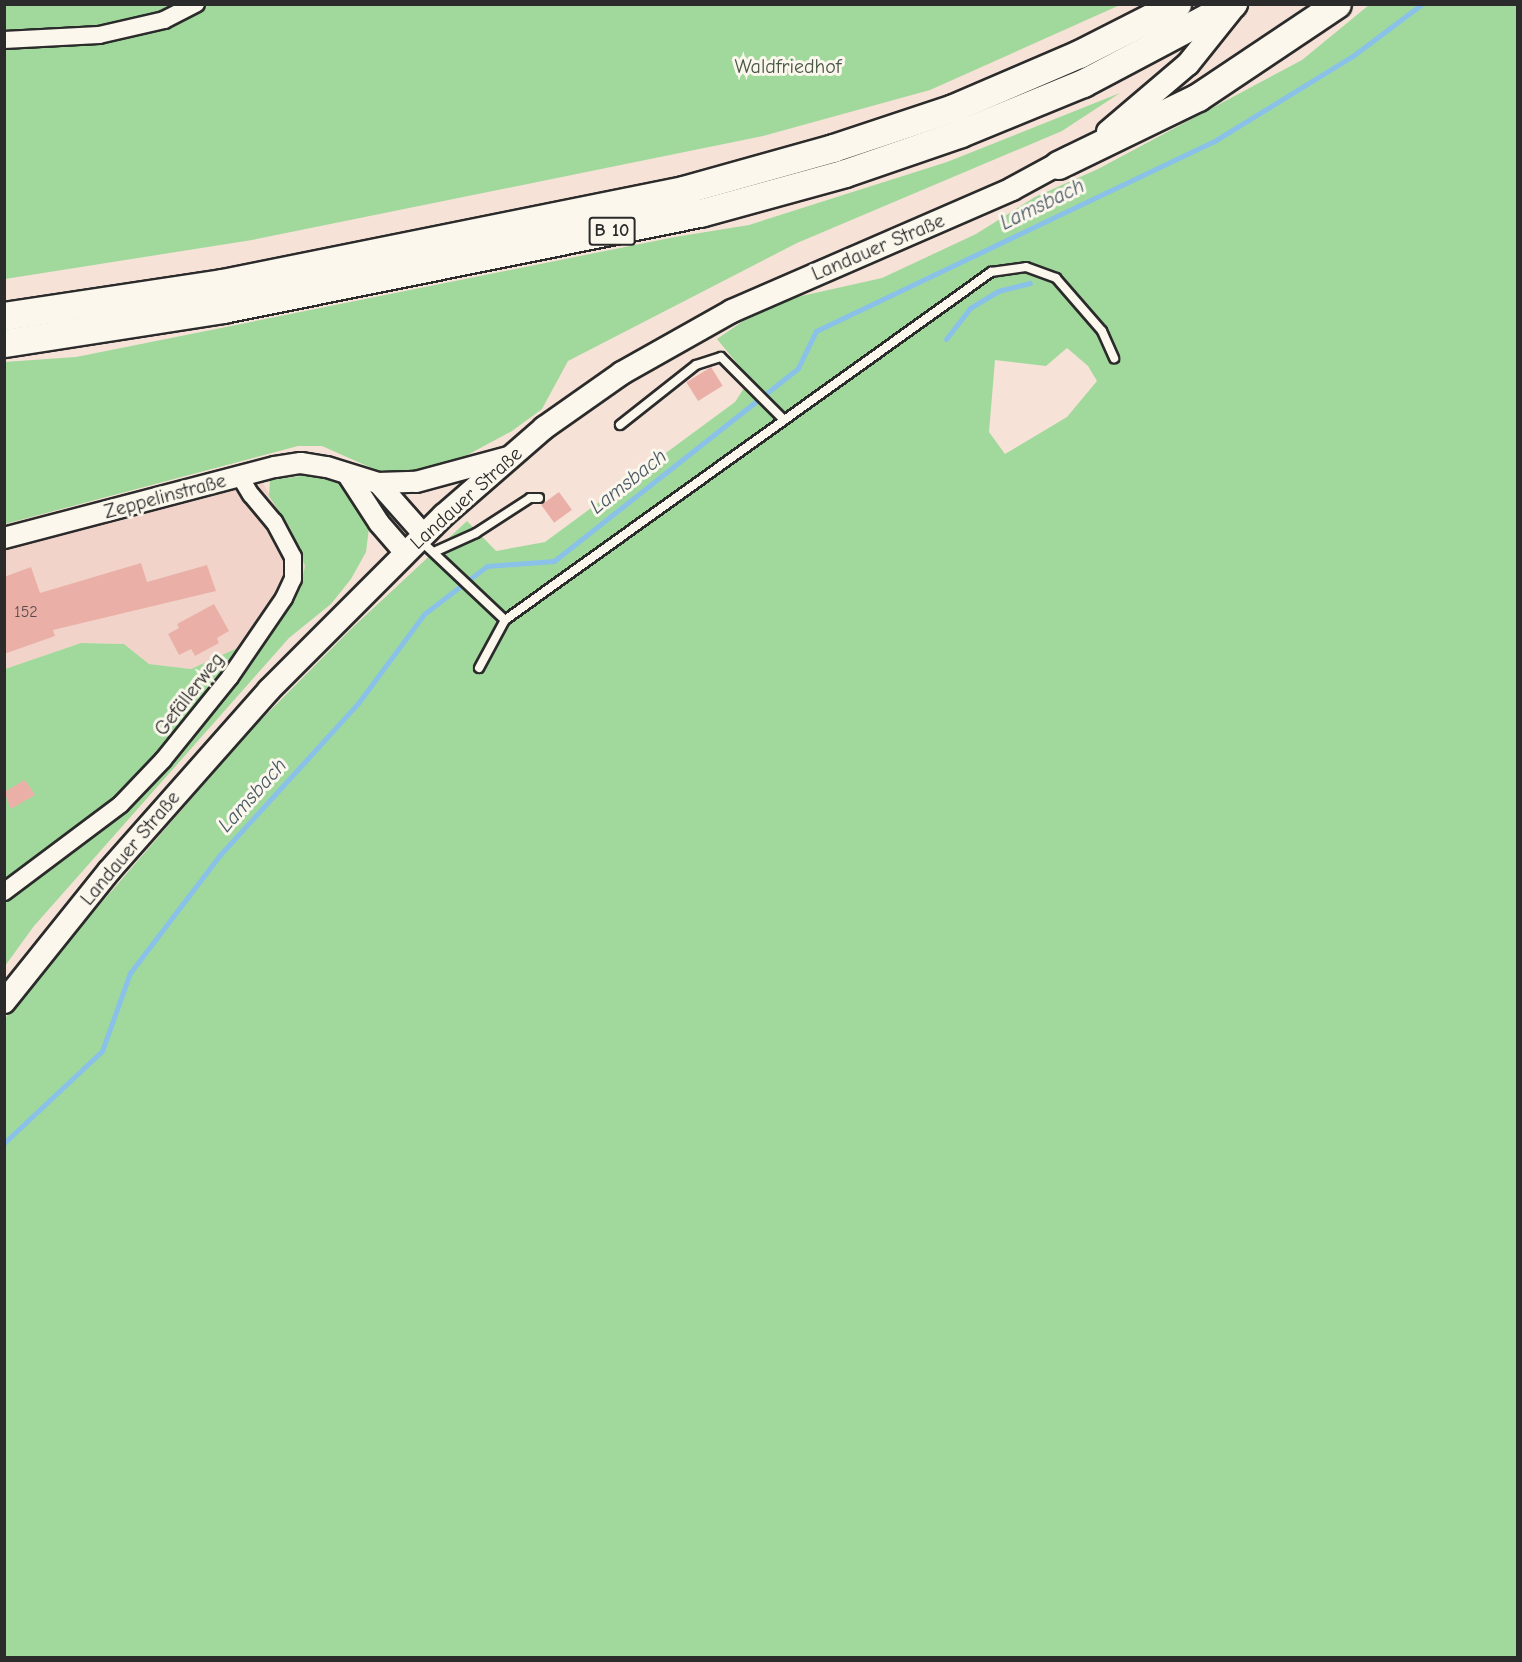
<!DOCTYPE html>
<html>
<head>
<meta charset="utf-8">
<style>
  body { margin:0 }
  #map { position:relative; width:1522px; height:1662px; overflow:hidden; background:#f6e2d7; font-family:"Comic Neue",sans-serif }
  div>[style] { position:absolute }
  .built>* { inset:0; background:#f2d3c9 }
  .green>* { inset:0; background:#a1d99d }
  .stream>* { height:5px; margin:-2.5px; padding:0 2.5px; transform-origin:2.5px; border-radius:2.5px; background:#8ac1e8 }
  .building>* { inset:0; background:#eab0a7; transform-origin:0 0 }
  .roads { filter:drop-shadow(2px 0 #2b2b2b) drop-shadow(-2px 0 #2b2b2b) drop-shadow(0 2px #2b2b2b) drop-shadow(0 -2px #2b2b2b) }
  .service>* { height:8px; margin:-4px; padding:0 4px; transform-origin:4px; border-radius:4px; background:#fbf7ec }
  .minor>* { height:16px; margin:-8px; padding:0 8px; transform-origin:8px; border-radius:8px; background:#fbf7ec }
  .tertiary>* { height:20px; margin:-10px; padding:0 10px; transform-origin:10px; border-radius:10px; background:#fbf7ec }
  .secondary>* { height:22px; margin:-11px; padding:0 11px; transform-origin:11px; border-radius:11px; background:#fbf7ec }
  .trunk>* { height:27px; margin:-13.5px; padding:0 13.5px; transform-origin:13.5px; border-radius:13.5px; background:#fbf7ec }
  span { translate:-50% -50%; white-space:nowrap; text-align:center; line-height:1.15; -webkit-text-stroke:6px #fbf7ec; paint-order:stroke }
  .number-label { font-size:16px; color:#5b4c4a }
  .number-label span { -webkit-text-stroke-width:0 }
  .shield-label span { padding:2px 4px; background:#fbf7ec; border:2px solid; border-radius:4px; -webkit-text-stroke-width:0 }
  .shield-label { font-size:18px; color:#2b2b2b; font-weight:700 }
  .park-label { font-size:20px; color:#485648 }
  .street-label { font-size:20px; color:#2b2b2b }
  .water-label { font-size:21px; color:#485864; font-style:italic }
  .frame { position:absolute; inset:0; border:6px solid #2b2b2b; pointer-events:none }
</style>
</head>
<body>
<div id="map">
  <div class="built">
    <i style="clip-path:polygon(250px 462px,290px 528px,305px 566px,301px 589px,270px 633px,191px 669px,149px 664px,124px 644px,81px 643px,5px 669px,4px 524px)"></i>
  </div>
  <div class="green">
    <i style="clip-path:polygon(4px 5px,1120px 5px,930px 90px,763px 136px,252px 240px,5px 279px)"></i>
    <i style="clip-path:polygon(evenodd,1369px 5px,1517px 5px,1517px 1657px,5px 1657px,4px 1020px,32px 983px,249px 732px,351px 629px,467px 521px,496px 551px,545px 542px,735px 402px,750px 379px,717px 339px,749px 317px,788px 299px,882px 278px,976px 234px,1035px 197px,1098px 169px,1302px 60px,1369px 5px,1067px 348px,1088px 366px,1097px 381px,1067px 417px,1005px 454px,989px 432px,995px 360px,1046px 366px,1067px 348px)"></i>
    <i style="clip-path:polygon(1120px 93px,1062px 131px,797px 243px,568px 361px,542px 409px,512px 431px,458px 460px,424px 472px,385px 474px,322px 446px,298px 446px,5px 524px,4px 362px,76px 357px,675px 237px,749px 225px,947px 162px)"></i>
    <i style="clip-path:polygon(309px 475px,340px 482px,364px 508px,369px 528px,366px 552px,351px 579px,331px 604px,289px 638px,34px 926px,5px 966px,5px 669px,81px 643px,124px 644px,149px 664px,191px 669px,270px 633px,300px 589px,305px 566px,290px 528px,269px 496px,270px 480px)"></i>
  </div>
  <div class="stream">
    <i style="left:946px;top:339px;width:39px;rotate:-52deg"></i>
    <i style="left:970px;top:308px;width:33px;rotate:-31deg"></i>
    <i style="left:998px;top:291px;width:33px;rotate:-14deg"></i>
    <i style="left:4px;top:1143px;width:134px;rotate:-43.2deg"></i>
    <i style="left:102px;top:1051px;width:83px;rotate:-70.3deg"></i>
    <i style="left:130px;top:973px;width:147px;rotate:-52.7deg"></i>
    <i style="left:219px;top:856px;width:208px;rotate:-47.7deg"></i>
    <i style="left:359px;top:702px;width:109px;rotate:-53.5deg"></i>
    <i style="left:424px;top:614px;width:79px;rotate:-37.3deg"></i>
    <i style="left:487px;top:566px;width:67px;rotate:-4.3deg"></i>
    <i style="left:554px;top:561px;width:311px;rotate:-38.3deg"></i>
    <i style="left:798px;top:368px;width:41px;rotate:-64.1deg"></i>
    <i style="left:816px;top:331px;width:443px;rotate:-25.5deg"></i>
    <i style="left:1216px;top:140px;width:162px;rotate:-31.6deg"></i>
    <i style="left:1354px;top:55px;width:85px;rotate:-36.9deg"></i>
  </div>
  <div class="building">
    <i style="left:711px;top:367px;width:22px;height:29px;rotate:58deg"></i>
    <i style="left:559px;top:492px;width:22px;height:22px;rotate:54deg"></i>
    <i style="clip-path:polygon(141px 563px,147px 582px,207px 565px,216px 591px,53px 630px,55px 636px,4px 654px,4px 577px,31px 567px,40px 593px)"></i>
    <i style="clip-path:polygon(214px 604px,229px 631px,217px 638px,219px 643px,195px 656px,191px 649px,179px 655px,168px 634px,179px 628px,177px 624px)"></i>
    <i style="clip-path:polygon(25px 780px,35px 795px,11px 809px,4px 792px)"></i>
  </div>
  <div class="roads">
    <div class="service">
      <i style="left:620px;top:425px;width:97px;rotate:-38.3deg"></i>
      <i style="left:696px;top:365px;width:26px;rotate:-18deg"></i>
      <i style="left:721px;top:357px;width:89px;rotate:45deg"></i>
      <i style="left:420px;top:540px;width:117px;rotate:43.3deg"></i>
      <i style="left:434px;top:552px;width:46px;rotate:-24.3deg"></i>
      <i style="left:476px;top:533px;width:64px;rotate:-32.9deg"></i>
      <i style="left:530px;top:498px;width:9px"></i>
      <i style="left:479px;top:668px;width:55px;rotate:-61.6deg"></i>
      <i style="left:505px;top:620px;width:598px;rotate:-35.6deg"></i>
      <i style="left:991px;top:272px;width:35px;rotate:-8deg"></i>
      <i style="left:1026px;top:267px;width:32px;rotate:20deg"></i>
      <i style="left:1056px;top:278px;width:70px;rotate:49deg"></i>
      <i style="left:1102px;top:331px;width:30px;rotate:66deg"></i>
    </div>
    <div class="minor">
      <i style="left:4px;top:40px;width:95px;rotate:-3deg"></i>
      <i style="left:99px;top:35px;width:67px;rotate:-13deg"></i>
      <i style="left:164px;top:20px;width:36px;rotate:-27deg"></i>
      <i style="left:4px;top:892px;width:146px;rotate:-36.9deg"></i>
      <i style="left:121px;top:804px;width:61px;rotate:-46.3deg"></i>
      <i style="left:163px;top:760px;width:107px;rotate:-51.1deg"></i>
      <i style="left:230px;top:677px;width:96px;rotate:-55.6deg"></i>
      <i style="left:284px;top:598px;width:21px;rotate:-65deg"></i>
      <i style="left:293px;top:579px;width:22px;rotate:-90deg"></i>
      <i style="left:293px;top:557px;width:40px;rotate:-118deg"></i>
      <i style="left:274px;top:522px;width:35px;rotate:-130deg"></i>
      <i style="left:251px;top:495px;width:21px;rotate:-121deg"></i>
    </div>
    <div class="tertiary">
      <i style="left:348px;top:475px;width:57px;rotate:57.1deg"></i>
      <i style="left:379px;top:523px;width:40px;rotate:49deg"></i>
      <i style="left:378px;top:483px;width:69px;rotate:48.5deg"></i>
      <i style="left:4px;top:538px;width:280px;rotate:-14.7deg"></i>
      <i style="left:275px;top:467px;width:26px;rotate:-9deg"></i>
      <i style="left:301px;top:463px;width:26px;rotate:9deg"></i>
      <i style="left:327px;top:467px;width:53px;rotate:17.4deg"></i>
      <i style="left:378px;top:483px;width:38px;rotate:-2deg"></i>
      <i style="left:416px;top:482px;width:95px;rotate:-15.2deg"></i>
    </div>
    <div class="secondary">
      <i style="left:1108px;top:132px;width:105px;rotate:-40.4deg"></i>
      <i style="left:1188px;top:64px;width:77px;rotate:-51.3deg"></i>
      <i style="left:4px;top:1002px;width:168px;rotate:-51.3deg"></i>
      <i style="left:109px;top:871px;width:242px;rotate:-48.5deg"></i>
      <i style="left:269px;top:690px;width:247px;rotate:-45deg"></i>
      <i style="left:444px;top:515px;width:133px;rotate:-41deg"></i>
      <i style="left:544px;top:428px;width:95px;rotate:-35.2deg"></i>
      <i style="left:622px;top:373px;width:126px;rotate:-29.4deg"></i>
      <i style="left:732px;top:311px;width:305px;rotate:-23.5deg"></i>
      <i style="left:1012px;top:189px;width:67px;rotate:-28.5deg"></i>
    </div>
    <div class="trunk">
      <i style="left:1058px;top:165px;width:156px;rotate:-25.9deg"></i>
      <i style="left:1198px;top:97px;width:167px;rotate:-33.8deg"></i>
      <i style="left:4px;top:316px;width:220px;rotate:-8.6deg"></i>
      <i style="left:222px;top:283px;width:470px;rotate:-11.4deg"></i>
      <i style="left:683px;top:190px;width:156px;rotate:-15.6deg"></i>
      <i style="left:833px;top:148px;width:126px;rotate:-18.4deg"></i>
      <i style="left:953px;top:108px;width:137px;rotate:-23.2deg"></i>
      <i style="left:1079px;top:54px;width:110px;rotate:-27deg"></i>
      <i style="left:4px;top:343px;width:222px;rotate:-8.8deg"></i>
      <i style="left:223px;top:309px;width:487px;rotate:-11.4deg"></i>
      <i style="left:700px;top:213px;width:150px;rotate:-15.4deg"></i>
      <i style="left:845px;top:173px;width:123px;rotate:-19deg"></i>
      <i style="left:961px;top:133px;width:132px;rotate:-22.3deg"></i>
      <i style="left:1083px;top:83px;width:169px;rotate:-27.9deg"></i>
    </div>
  </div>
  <div class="number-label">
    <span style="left:26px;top:612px">152</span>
  </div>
  <div class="shield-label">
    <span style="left:612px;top:231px">B 10</span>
  </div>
  <div class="park-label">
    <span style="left:788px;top:66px">Waldfriedhof</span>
  </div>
  <div class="street-label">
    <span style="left:878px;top:247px;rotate:-23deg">Landauer Straße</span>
    <span style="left:165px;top:496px;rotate:-15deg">Zeppelinstraße</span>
    <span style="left:466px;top:498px;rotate:-42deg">Landauer Straße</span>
    <span style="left:189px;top:694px;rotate:-52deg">Gefällerweg</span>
    <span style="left:130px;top:848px;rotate:-50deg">Landauer Straße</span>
  </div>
  <div class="water-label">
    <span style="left:1042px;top:204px;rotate:-26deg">Lamsbach</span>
    <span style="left:628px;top:481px;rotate:-38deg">Lamsbach</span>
    <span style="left:252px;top:795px;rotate:-48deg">Lamsbach</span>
  </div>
  <div class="frame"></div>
</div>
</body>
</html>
